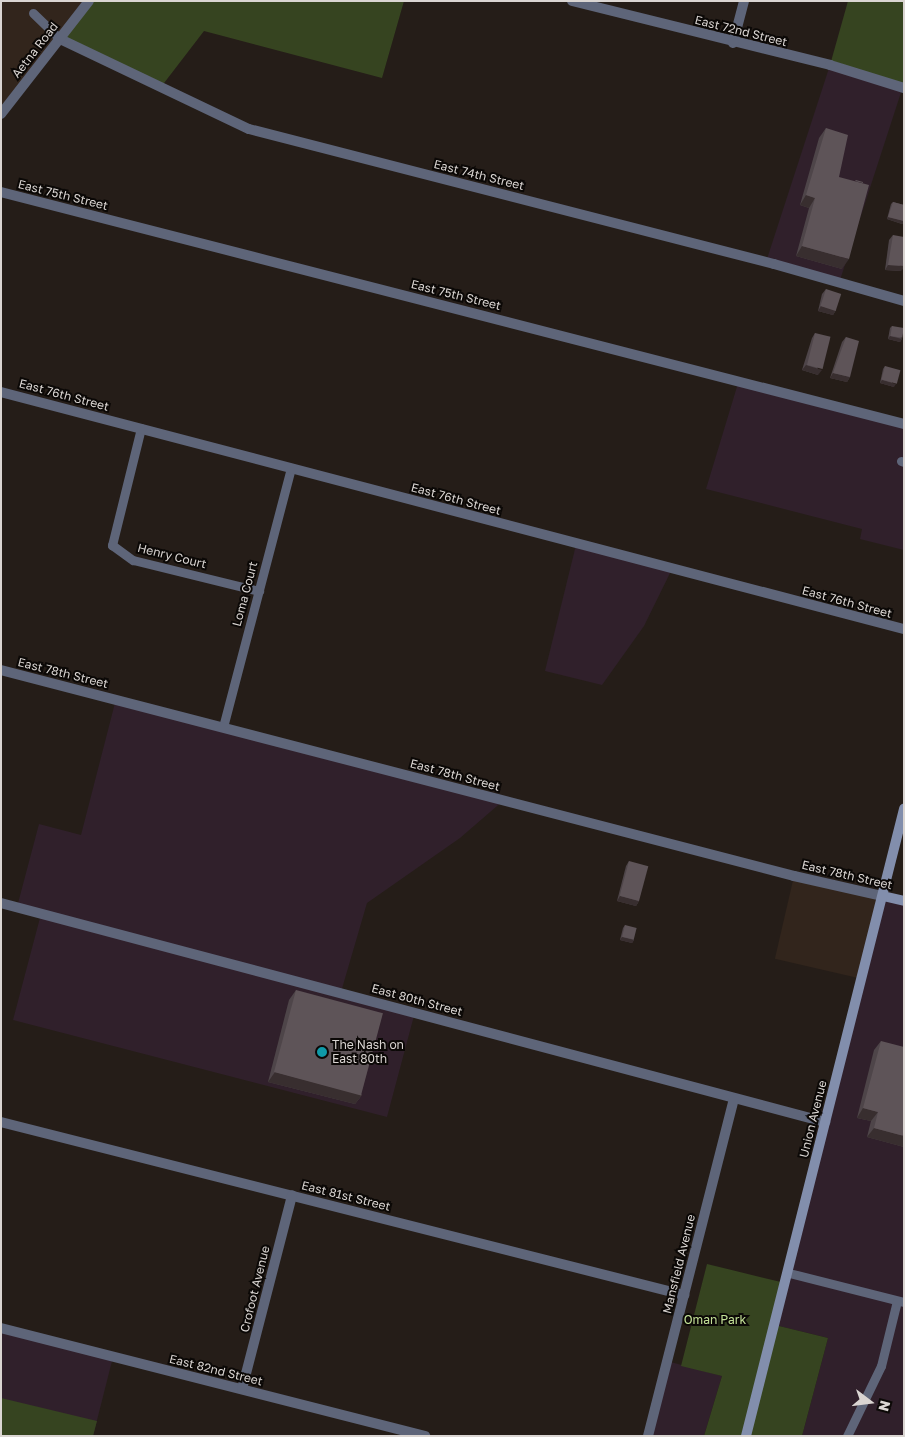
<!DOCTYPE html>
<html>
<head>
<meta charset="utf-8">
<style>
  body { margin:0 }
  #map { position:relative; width:905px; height:1437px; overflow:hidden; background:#251d18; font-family:"Golos Text",sans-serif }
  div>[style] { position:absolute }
  .built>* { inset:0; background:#32251c; transform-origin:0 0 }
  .industrial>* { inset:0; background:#30202b; transform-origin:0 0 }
  .green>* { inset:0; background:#364420 }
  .service>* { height:9px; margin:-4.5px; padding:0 4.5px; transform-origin:4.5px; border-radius:4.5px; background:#5e6579 }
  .minor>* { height:10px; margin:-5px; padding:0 5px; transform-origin:5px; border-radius:5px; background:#5e6579 }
  .tertiary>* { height:10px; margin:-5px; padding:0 5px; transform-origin:5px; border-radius:5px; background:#5e6579 }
  .secondary>* { height:10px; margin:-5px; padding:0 5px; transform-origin:5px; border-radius:5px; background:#828eac }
  .wall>* { inset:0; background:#4e4549 }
  .shaded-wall>* { inset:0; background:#382e2f }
  .building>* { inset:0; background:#5e5458; transform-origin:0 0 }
  .dots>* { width:14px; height:14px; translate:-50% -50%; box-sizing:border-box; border:2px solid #0b0806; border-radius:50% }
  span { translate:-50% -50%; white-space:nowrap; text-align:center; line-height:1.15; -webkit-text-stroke:4px #0b0806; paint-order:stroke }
  .street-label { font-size:12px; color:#dad5d2 }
  .poi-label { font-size:12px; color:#dad5d2 }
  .left { translate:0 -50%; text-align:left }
  .park-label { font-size:12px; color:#c3e097 }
  .frame { position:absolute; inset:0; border:2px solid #dad5d2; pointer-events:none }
  .north { position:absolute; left:845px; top:1377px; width:50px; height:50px; -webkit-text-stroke:4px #0b0806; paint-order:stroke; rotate:105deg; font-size:14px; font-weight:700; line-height:20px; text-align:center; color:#dad5d2 }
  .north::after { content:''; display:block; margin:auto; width:18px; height:22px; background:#dad5d2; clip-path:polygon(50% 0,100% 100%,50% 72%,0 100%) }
</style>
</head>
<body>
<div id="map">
  <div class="built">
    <i style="clip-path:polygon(1px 1px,89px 1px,1px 114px)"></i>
    <i style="left:794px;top:876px;width:91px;height:85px;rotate:13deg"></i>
  </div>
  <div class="industrial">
    <i style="left:830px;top:65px;width:76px;height:207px;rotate:18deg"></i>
    <i style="clip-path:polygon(739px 380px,904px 424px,904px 550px,860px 539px,862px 529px,706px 489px)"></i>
    <i style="clip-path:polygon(576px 545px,672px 569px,644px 626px,602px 685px,545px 671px)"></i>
    <i style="clip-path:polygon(116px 699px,504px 800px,460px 838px,367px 903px,341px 992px,415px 1012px,387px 1117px,13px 1020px,41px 914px,17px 907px,39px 824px,81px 835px)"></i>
    <i style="clip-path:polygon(883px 896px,904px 901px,904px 1436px,802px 1436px,828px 1338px,775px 1325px)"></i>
    <i style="clip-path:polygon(1px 1328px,113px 1357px,93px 1436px,1px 1436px)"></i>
    <i style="clip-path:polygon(667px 1361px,722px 1376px,704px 1436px,648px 1436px)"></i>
  </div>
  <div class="green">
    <i style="clip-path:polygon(90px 1px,404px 1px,382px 78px,204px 31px,161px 87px,60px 39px)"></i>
    <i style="clip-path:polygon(848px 1px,904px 1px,904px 88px,830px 65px)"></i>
    <i style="clip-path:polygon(707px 1264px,785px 1283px,775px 1325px,828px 1338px,802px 1436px,704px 1436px,722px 1376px,681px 1366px)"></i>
    <i style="clip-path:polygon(1px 1398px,97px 1421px,93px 1436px,1px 1436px)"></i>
  </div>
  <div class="service">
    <i style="left:33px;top:13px;width:37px;rotate:44deg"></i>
    <i style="left:141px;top:428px;width:121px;rotate:103.9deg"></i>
    <i style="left:112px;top:545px;width:26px;rotate:36deg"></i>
    <i style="left:133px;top:560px;width:130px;rotate:13.8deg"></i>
    <i style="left:901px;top:461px;width:3px;rotate:18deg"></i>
    <i style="left:223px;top:727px;width:268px;rotate:-75.3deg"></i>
    <i style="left:789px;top:1273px;width:119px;rotate:14.2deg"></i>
    <i style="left:847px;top:1436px;width:78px;rotate:-64.1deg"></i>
    <i style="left:881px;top:1366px;width:67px;rotate:-76.2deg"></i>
  </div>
  <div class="minor">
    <i style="left:572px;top:1px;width:266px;rotate:13.9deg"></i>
    <i style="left:830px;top:65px;width:77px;rotate:17.3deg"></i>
    <i style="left:60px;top:39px;width:209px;rotate:25.5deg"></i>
    <i style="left:249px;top:129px;width:542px;rotate:14.42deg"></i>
    <i style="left:774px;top:264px;width:135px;rotate:15.9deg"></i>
    <i style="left:733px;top:43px;width:43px;rotate:-75.3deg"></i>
    <i style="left:1px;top:192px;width:932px;rotate:14.41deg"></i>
    <i style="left:1px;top:392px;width:934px;rotate:14.71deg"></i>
    <i style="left:1px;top:670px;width:819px;rotate:14.56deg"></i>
    <i style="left:794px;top:876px;width:91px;rotate:12.7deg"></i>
    <i style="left:1px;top:903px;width:853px;rotate:14.88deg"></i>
    <i style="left:1px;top:1122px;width:705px;rotate:14.21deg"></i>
    <i style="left:1px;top:1328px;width:438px;rotate:14.3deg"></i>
    <i style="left:242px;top:1389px;width:200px;rotate:-75.5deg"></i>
    <i style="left:648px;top:1436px;width:348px;rotate:-75.7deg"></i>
  </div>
  <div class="tertiary">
    <i style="left:1px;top:114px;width:143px;rotate:-52.1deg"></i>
  </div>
  <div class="secondary">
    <i style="left:883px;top:896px;width:22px;rotate:13deg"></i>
    <i style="left:746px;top:1436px;width:647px;rotate:-75.86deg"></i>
  </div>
  <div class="wall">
    <i style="clip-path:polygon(826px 128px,839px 177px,842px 269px,796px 256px,809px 208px,800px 205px,819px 138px)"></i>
    <i style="clip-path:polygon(893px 202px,904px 205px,904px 222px,902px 224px,887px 219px,891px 204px)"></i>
    <i style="clip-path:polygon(893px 235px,901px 271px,885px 270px,889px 240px)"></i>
    <i style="clip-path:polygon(826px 289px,836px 310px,833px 315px,818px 311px,822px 294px)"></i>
    <i style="clip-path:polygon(892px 326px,902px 339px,900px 342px,888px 339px,890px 328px)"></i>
    <i style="clip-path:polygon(815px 333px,818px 375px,802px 370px,812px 338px)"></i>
    <i style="clip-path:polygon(846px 337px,850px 377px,847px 382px,830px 378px,842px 342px)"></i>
    <i style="clip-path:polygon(885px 366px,894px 387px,880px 383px,883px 369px)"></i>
    <i style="clip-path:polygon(629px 861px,639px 901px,636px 906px,617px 901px,626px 866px)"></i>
    <i style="clip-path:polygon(625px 925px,634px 940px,632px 943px,620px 940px,623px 928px)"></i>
    <i style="clip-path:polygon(296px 990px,362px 1095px,355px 1104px,268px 1082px,289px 1000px)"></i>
    <i style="clip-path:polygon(881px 1041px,904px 1147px,867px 1137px,871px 1121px,857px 1118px,874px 1050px)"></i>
  </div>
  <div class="shaded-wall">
    <i style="clip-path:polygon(806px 195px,815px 198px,809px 208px,800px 205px)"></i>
    <i style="clip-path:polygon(888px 217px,904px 221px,904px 222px,902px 224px,887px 219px)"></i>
    <i style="clip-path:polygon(802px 246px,849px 259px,842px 269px,796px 256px)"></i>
    <i style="clip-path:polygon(888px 265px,904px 266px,904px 268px,901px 271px,885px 270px)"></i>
    <i style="clip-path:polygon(821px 306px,836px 310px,833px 315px,818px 311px)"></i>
    <i style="clip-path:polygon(890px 336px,902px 339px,900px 342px,888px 339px)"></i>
    <i style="clip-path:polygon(806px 365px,822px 370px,818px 375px,802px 370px)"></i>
    <i style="clip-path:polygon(833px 373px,850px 377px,847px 382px,830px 378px)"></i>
    <i style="clip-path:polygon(882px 380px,896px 384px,894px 387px,880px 383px)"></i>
    <i style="clip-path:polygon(620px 896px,639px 901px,636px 906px,617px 901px)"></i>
    <i style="clip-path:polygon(622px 937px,634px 940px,632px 943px,620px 940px)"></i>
    <i style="clip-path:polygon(275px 1072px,362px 1095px,355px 1104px,268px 1082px)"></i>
    <i style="clip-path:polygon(863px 1108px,878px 1112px,871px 1121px,857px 1118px)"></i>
    <i style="clip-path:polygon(874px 1128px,904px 1136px,904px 1147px,867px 1137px)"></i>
  </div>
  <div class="building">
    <i style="clip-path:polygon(826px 128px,848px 135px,839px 177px,869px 185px,849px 259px,802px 246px,815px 198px,806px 195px)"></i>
    <i style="clip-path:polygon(856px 180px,863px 182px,863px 183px,855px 181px)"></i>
    <i style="clip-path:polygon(893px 202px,904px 205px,904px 221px,888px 217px)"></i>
    <i style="clip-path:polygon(893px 235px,904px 237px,904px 266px,888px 265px)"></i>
    <i style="left:826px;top:289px;width:16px;height:18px;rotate:18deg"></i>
    <i style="left:892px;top:326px;width:12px;height:10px;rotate:9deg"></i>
    <i style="left:815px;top:333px;width:16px;height:33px;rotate:14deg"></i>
    <i style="clip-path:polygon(846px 337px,859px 341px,850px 377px,833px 373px)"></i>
    <i style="left:885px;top:366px;width:16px;height:14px;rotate:15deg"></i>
    <i style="left:629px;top:861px;width:20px;height:36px;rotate:15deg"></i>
    <i style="left:625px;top:925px;width:12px;height:12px;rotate:14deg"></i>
    <i style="left:296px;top:990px;width:90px;height:85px;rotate:15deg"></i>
    <i style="clip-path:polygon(881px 1041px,904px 1047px,904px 1136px,874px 1128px,878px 1112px,863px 1108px)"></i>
  </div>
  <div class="dots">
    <i style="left:322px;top:1052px;background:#0f9aa8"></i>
  </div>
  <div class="street-label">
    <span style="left:741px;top:31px;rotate:14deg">East 72nd Street</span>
    <span style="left:35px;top:50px;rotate:-52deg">Aetna Road</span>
    <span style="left:479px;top:175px;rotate:14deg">East 74th Street</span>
    <span style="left:63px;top:195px;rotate:14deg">East 75th Street</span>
    <span style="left:456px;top:295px;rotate:14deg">East 75th Street</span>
    <span style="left:64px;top:395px;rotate:15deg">East 76th Street</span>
    <span style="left:456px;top:499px;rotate:15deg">East 76th Street</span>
    <span style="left:172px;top:556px;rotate:14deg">Henry Court</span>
    <span style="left:245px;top:594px;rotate:-75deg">Loma Court</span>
    <span style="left:847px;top:602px;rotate:15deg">East 76th Street</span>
    <span style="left:63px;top:673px;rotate:14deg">East 78th Street</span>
    <span style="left:455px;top:775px;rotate:15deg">East 78th Street</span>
    <span style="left:847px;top:875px;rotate:13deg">East 78th Street</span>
    <span style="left:417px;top:1000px;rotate:15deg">East 80th Street</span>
    <span style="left:813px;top:1119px;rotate:-76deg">Union Avenue</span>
    <span style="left:346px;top:1196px;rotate:14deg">East 81st Street</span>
    <span style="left:679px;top:1264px;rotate:-76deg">Mansfield Avenue</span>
    <span style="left:255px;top:1289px;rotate:-76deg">Crofoot Avenue</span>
    <span style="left:216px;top:1370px;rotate:14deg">East 82nd Street</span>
  </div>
  <div class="poi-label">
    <span class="left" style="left:332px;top:1052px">The Nash on<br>East 80th</span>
  </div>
  <div class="park-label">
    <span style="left:715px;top:1320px">Oman Park</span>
  </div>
  <div class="frame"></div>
  <div class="north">N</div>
</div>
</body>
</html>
